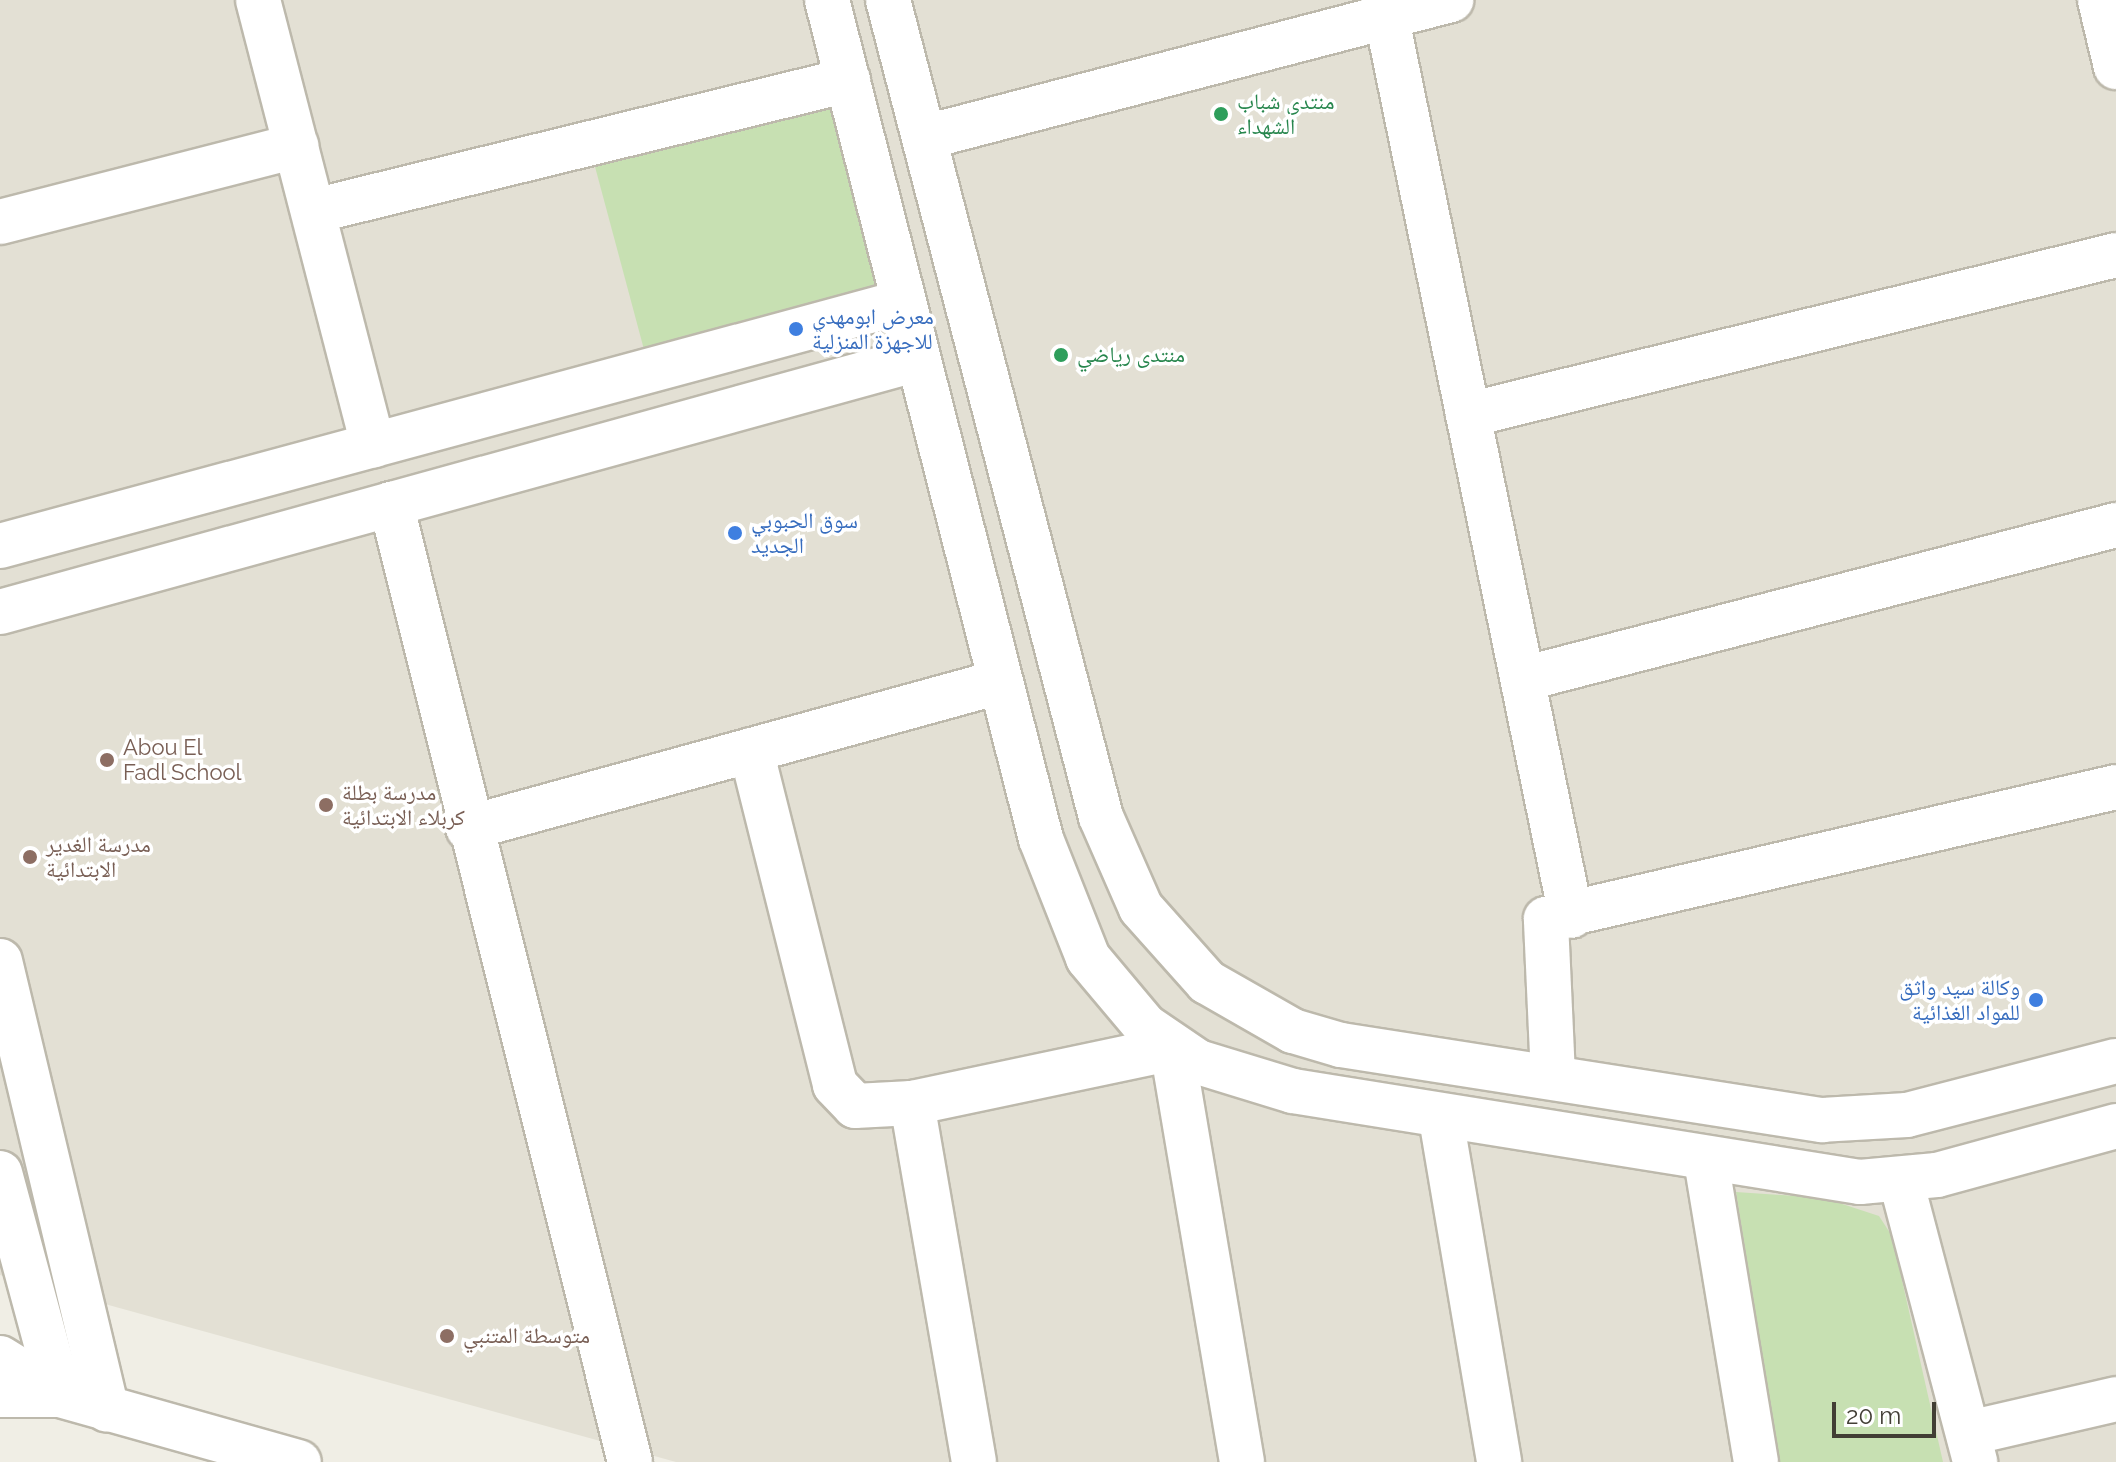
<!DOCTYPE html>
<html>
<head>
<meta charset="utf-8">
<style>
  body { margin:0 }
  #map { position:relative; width:2116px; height:1462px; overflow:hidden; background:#f0eee5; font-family:Raleway,"Noto Naskh Arabic",sans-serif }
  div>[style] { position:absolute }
  .residential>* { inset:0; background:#e3e0d4 }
  .green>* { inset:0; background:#c7e0b2; transform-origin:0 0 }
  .roads { filter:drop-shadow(2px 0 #bdb9ac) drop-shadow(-2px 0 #bdb9ac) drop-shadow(0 2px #bdb9ac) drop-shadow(0 -2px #bdb9ac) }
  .minor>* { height:44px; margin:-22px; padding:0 22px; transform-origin:22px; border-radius:22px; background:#fff }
  .dots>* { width:22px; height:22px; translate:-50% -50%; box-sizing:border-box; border:4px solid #fff; border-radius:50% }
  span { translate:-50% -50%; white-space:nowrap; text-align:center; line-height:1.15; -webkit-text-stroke:7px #fff; paint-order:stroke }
  .leisure-label { font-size:22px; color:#27864d }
  .left { translate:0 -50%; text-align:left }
  .shop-label { font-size:22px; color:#366cbe }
  .right { translate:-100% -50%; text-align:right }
  .education-label { font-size:22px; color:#785e54 }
  .scale { position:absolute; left:1832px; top:1402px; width:104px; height:36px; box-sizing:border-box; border:4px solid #423e35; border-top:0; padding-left:10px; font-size:24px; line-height:28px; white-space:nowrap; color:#423e35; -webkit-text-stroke:6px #fff; paint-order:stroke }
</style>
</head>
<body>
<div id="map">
  <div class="residential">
    <i style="clip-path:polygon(0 0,2116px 0,2116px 1462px,676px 1462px,0 1275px)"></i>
  </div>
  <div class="green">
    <i style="left:829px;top:101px;width:191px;height:243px;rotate:75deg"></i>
    <i style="clip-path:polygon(1736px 1192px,1824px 1198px,1879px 1216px,1892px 1236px,1943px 1462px,1779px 1462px)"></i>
  </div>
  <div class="roads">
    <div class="minor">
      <i style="left:258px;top:0;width:460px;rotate:75.5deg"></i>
      <i style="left:827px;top:0;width:866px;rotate:75.69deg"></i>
      <i style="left:1041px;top:839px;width:128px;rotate:68.4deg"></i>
      <i style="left:1088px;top:958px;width:89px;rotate:50deg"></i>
      <i style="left:1145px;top:1026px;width:64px;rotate:34.2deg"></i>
      <i style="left:1198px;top:1062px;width:99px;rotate:17deg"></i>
      <i style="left:1293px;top:1091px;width:574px;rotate:9.12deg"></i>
      <i style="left:1860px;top:1182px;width:77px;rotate:-5.2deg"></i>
      <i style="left:1937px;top:1175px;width:186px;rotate:-15.3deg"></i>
      <i style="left:888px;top:0;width:844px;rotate:75.39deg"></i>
      <i style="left:1101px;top:817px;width:99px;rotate:66.3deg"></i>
      <i style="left:1141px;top:908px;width:99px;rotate:48.3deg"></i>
      <i style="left:1207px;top:982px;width:99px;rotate:29.7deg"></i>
      <i style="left:1293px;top:1031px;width:50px;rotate:16.3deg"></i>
      <i style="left:1341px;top:1045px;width:487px;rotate:8.9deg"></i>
      <i style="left:1822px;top:1120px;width:85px;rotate:-3.4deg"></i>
      <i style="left:1907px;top:1115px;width:216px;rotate:-14.5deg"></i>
      <i style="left:1383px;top:0;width:935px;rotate:78.4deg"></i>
      <i style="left:2100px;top:0;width:69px;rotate:76.6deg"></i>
      <i style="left:926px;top:137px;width:543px;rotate:-14.63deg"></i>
      <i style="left:314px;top:211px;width:550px;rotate:-13.78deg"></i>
      <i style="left:0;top:222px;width:306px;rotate:-14.4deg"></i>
      <i style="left:1468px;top:415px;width:667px;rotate:-13.87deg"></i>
      <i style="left:391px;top:504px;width:987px;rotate:75.99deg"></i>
      <i style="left:0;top:546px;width:935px;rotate:-15.12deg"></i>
      <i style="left:0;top:612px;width:952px;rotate:-15.41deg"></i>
      <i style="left:1523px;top:679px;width:613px;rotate:-14.56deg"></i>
      <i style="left:751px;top:750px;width:345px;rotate:75.9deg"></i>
      <i style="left:835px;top:1085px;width:29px;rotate:46deg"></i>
      <i style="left:855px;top:1106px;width:57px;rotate:-3deg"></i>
      <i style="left:912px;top:1103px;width:266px;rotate:-11.9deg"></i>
      <i style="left:1172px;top:1048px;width:420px;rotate:80.4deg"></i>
      <i style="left:468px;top:828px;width:551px;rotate:-15.37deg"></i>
      <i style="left:0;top:961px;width:461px;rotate:76.6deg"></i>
      <i style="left:1553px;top:1076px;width:157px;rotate:-92.6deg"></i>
      <i style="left:1546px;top:919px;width:585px;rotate:-13.04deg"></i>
      <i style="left:912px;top:1103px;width:364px;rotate:80.2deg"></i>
      <i style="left:1441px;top:1118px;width:349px;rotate:80.4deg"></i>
      <i style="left:1706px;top:1160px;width:306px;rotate:80.6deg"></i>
      <i style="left:0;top:1173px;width:230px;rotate:74.9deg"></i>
      <i style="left:1901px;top:1181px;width:291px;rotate:75.2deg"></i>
      <i style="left:0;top:1358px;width:70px;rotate:31.7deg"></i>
      <i style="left:0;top:1395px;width:60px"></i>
      <i style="left:60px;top:1395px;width:248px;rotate:15.7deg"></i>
      <i style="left:1969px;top:1433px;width:151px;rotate:-13deg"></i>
    </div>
  </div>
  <div class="dots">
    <i style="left:1221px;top:114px;background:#2e9e5b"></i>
    <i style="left:796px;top:329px;background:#3f7fe0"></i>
    <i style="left:1061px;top:355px;background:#2e9e5b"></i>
    <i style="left:735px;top:533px;background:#3f7fe0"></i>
    <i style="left:107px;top:760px;background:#8d6e63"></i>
    <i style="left:326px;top:805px;background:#8d6e63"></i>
    <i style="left:30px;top:857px;background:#8d6e63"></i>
    <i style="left:2036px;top:1000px;background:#3f7fe0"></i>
    <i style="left:447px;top:1336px;background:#8d6e63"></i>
  </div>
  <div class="leisure-label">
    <span class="left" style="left:1237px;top:114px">منتدى شباب<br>الشهداء</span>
    <span class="left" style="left:1077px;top:355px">منتدى رياضي</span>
  </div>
  <div class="shop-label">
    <span class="left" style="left:812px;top:329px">معرض ابومهدي<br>للاجهزة المنزلية</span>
    <span class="left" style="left:751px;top:533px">سوق الحبوبي<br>الجديد</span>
    <span class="right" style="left:2020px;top:1000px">وكالة سيد واثق<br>للمواد الغذائية</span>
  </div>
  <div class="education-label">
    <span class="left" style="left:123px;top:760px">Abou El<br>Fadl School</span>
    <span class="left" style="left:342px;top:805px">مدرسة بطلة<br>كربلاء الابتدائية</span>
    <span class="left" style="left:46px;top:857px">مدرسة الغدير<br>الابتدائية</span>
    <span class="left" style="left:463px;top:1336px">متوسطة المتنبي</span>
  </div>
  <div class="scale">20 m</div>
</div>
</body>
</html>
